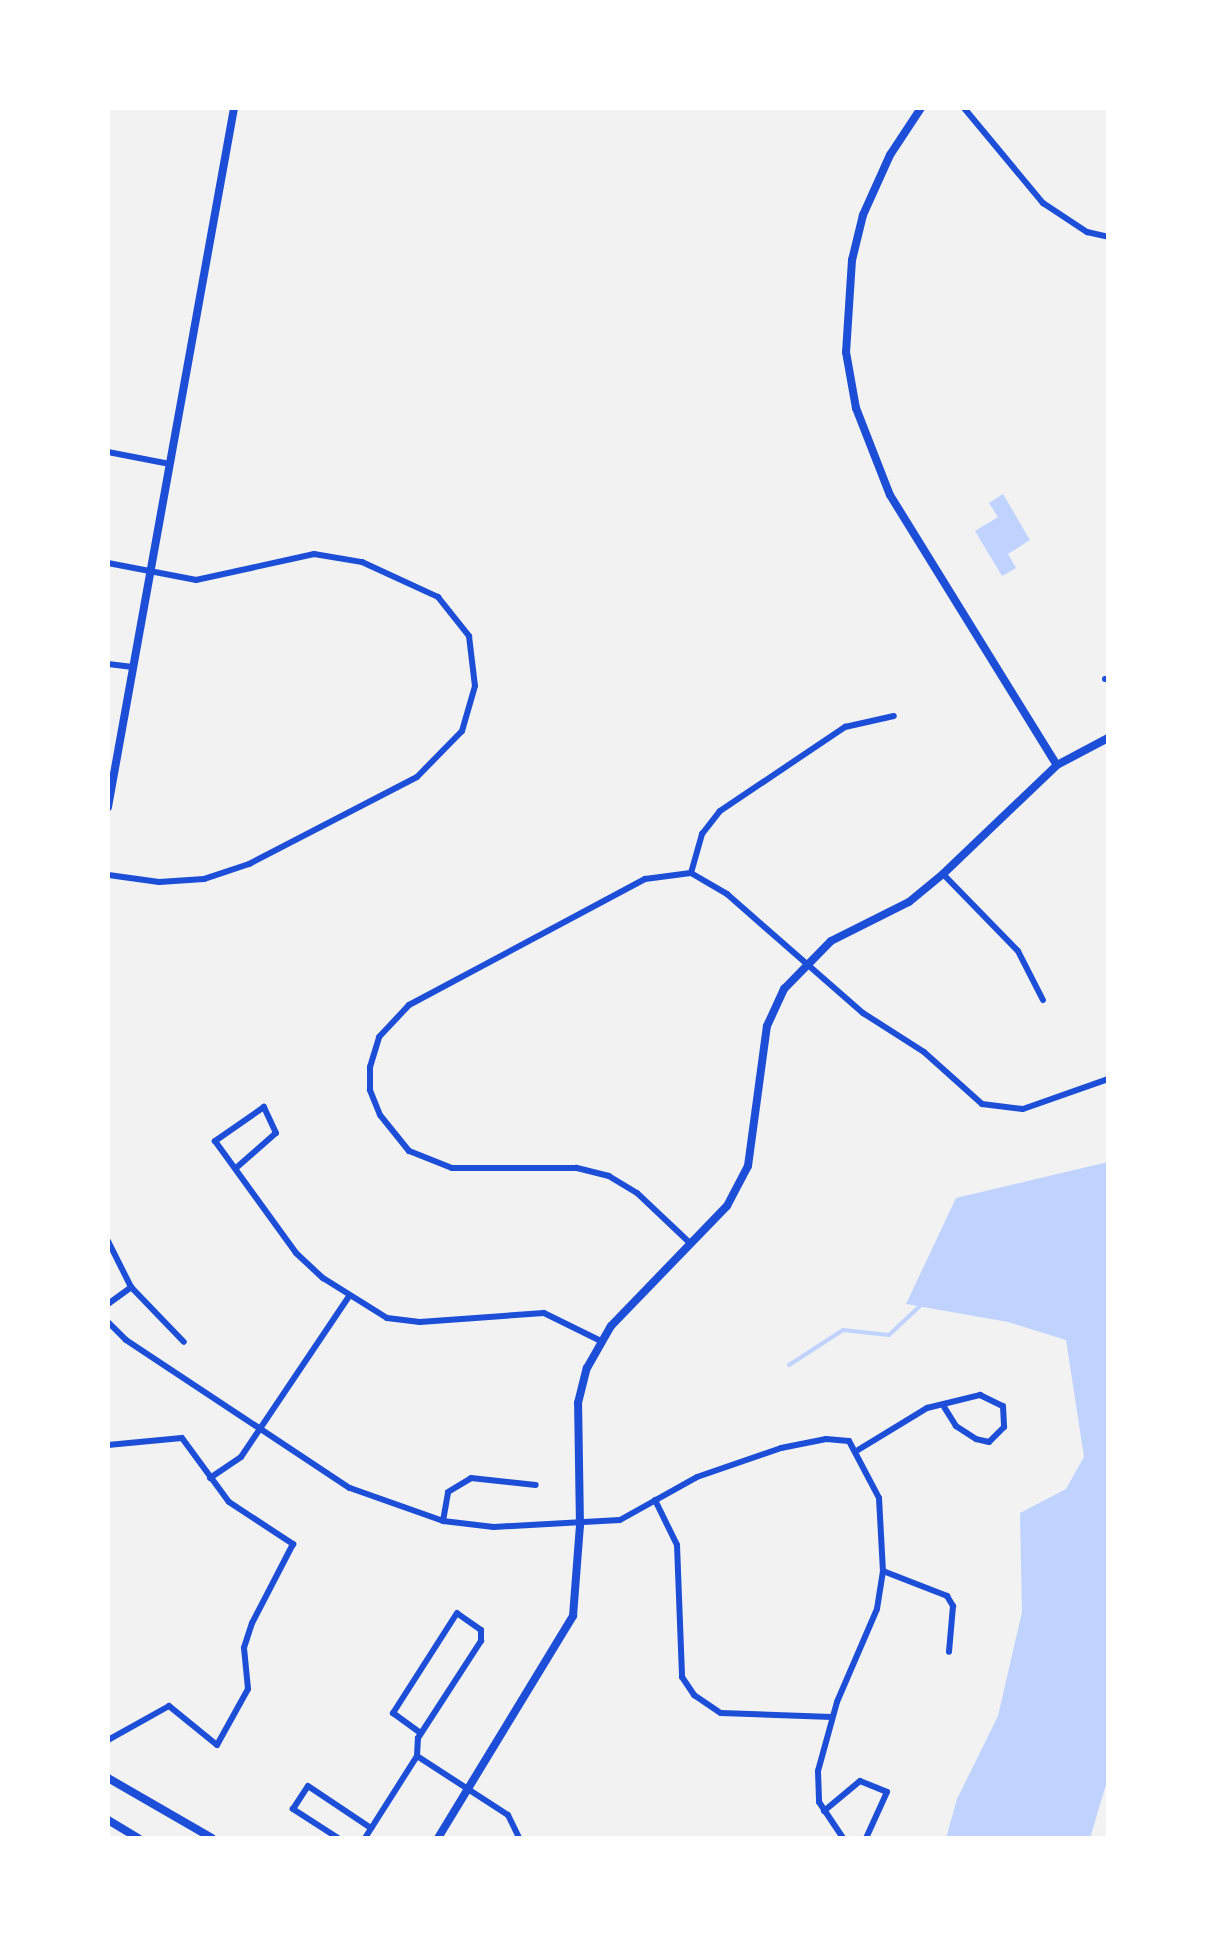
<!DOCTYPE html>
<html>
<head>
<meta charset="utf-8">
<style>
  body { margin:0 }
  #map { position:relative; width:1216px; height:1946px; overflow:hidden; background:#f2f2f2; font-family:"Fira Sans Condensed",sans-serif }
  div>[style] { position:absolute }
  .water>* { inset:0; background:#bfd3fe }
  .stream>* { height:4px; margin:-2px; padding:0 2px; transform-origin:2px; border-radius:2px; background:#bfd3fe }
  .minor>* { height:6px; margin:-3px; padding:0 3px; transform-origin:3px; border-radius:3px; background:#1d4ed8 }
  .tertiary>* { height:8px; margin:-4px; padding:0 4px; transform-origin:4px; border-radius:4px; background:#1d4ed8 }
  .secondary>* { height:8px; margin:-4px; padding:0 4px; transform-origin:4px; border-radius:4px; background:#1d4ed8 }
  span { translate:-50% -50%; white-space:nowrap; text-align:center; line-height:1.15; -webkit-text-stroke:5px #fff; paint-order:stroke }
  .frame { position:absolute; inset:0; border:110px solid #fff; pointer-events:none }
</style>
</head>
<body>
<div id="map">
  <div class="water">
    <i style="clip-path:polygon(1003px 494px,1030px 540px,1008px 554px,1016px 568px,1002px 576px,975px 531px,998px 517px,989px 503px)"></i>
    <i style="clip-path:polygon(1108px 1162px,1108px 1778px,1090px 1838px,946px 1838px,957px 1799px,998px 1716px,1022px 1612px,1020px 1513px,1066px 1489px,1084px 1457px,1066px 1340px,1008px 1322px,906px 1304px,956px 1198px)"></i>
  </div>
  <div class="stream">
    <i style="left:789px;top:1365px;width:64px;rotate:-32.9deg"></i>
    <i style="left:843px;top:1330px;width:46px;rotate:6.2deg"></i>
    <i style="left:889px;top:1335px;width:42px;rotate:-43.1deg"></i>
  </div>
  <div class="minor">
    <i style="left:964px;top:108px;width:124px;rotate:50.3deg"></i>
    <i style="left:1043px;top:203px;width:53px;rotate:33.4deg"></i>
    <i style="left:1087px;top:232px;width:22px;rotate:13deg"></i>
    <i style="left:108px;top:452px;width:63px;rotate:11deg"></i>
    <i style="left:108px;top:563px;width:90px;rotate:10.9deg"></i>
    <i style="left:196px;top:580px;width:121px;rotate:-12.4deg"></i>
    <i style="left:314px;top:554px;width:49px;rotate:9.5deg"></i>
    <i style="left:362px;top:562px;width:84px;rotate:24.7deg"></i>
    <i style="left:438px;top:597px;width:50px;rotate:51.5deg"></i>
    <i style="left:469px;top:636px;width:50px;rotate:83.2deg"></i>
    <i style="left:475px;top:686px;width:47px;rotate:106.1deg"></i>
    <i style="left:462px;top:731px;width:64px;rotate:134.4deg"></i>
    <i style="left:417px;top:777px;width:189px;rotate:152.6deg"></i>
    <i style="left:249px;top:864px;width:47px;rotate:161.6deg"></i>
    <i style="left:204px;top:879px;width:45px;rotate:176.2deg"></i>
    <i style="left:159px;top:882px;width:51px;rotate:-172.2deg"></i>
    <i style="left:108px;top:664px;width:25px;rotate:7deg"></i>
    <i style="left:1105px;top:679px;width:3px"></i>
    <i style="left:691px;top:873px;width:41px;rotate:-74.2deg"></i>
    <i style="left:702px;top:834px;width:29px;rotate:-52deg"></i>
    <i style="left:720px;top:811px;width:151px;rotate:-33.9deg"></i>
    <i style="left:845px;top:727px;width:50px;rotate:-12.7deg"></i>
    <i style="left:943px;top:874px;width:107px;rotate:45.8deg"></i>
    <i style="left:1018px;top:951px;width:55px;rotate:63deg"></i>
    <i style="left:236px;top:1168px;width:53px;rotate:-41.2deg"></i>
    <i style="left:276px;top:1133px;width:29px;rotate:-115deg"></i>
    <i style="left:264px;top:1107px;width:60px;rotate:145.2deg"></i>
    <i style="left:215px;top:1141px;width:138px;rotate:54.1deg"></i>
    <i style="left:296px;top:1253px;width:37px;rotate:43deg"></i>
    <i style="left:323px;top:1278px;width:75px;rotate:32deg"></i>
    <i style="left:387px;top:1318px;width:33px;rotate:7deg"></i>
    <i style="left:420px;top:1322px;width:124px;rotate:-4.2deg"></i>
    <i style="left:544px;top:1313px;width:64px;rotate:26.2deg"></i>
    <i style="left:108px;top:1241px;width:51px;rotate:63.4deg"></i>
    <i style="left:131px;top:1287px;width:76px;rotate:46.1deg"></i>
    <i style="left:691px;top:1244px;width:74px;rotate:-136.6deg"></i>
    <i style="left:637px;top:1193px;width:33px;rotate:-149deg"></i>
    <i style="left:609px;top:1176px;width:34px;rotate:-166deg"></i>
    <i style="left:576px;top:1168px;width:124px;rotate:180deg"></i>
    <i style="left:452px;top:1168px;width:46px;rotate:-158.4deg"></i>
    <i style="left:409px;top:1151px;width:46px;rotate:-128.9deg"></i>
    <i style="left:380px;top:1115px;width:27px;rotate:-112deg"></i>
    <i style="left:370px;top:1090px;width:23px;rotate:-90deg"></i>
    <i style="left:370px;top:1067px;width:31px;rotate:-73deg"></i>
    <i style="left:379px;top:1037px;width:44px;rotate:-46.8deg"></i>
    <i style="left:409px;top:1005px;width:268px;rotate:-28.1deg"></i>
    <i style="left:645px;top:879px;width:46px;rotate:-7.4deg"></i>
    <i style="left:691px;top:873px;width:42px;rotate:30.3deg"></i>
    <i style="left:727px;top:894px;width:181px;rotate:41.2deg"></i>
    <i style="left:863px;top:1013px;width:72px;rotate:32.6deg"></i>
    <i style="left:924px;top:1052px;width:78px;rotate:41.9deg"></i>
    <i style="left:982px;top:1104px;width:41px;rotate:7deg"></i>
    <i style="left:1023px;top:1109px;width:90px;rotate:-19.4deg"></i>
    <i style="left:108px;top:1304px;width:29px;rotate:-36deg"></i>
    <i style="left:108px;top:1322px;width:25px;rotate:45deg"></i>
    <i style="left:126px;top:1340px;width:268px;rotate:33.5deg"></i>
    <i style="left:350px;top:1488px;width:99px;rotate:19.5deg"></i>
    <i style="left:443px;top:1521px;width:51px;rotate:6.7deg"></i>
    <i style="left:494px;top:1527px;width:126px;rotate:-3.2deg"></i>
    <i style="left:620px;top:1520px;width:88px;rotate:-29.2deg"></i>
    <i style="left:697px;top:1477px;width:89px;rotate:-19deg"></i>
    <i style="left:781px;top:1448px;width:46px;rotate:-11.3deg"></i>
    <i style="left:826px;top:1439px;width:23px;rotate:5deg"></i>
    <i style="left:849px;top:1441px;width:64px;rotate:62.2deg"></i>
    <i style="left:879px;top:1498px;width:73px;rotate:86.9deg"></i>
    <i style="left:883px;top:1571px;width:38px;rotate:99deg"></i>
    <i style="left:877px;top:1609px;width:101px;rotate:113.3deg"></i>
    <i style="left:837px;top:1702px;width:72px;rotate:105.4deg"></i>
    <i style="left:818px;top:1771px;width:31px;rotate:88deg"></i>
    <i style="left:819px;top:1802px;width:43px;rotate:56.3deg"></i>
    <i style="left:108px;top:1445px;width:74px;rotate:-5.4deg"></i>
    <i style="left:182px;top:1438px;width:79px;rotate:53.7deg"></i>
    <i style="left:229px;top:1502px;width:77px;rotate:33.3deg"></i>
    <i style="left:293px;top:1544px;width:89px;rotate:117.4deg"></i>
    <i style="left:252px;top:1623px;width:26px;rotate:108deg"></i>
    <i style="left:244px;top:1648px;width:41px;rotate:84.4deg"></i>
    <i style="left:248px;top:1689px;width:64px;rotate:119deg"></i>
    <i style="left:217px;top:1745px;width:62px;rotate:-140.9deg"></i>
    <i style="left:169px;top:1706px;width:70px;rotate:150.9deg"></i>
    <i style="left:858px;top:1450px;width:81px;rotate:-31.3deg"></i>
    <i style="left:927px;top:1408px;width:55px;rotate:-13.8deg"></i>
    <i style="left:980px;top:1395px;width:25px;rotate:26deg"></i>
    <i style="left:1003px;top:1406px;width:21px;rotate:87deg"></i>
    <i style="left:1004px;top:1427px;width:21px;rotate:135deg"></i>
    <i style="left:989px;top:1442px;width:13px;rotate:-167deg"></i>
    <i style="left:976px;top:1439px;width:24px;rotate:-147deg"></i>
    <i style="left:956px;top:1426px;width:22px;rotate:-122deg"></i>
    <i style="left:210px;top:1478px;width:37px;rotate:-34deg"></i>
    <i style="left:241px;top:1457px;width:194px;rotate:-56.1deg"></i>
    <i style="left:655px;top:1500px;width:50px;rotate:63.9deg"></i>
    <i style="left:677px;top:1545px;width:132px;rotate:87.8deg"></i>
    <i style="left:682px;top:1677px;width:22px;rotate:56deg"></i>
    <i style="left:694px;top:1695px;width:32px;rotate:34deg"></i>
    <i style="left:721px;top:1713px;width:111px;rotate:2.1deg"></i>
    <i style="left:443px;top:1521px;width:29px;rotate:-80deg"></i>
    <i style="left:448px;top:1492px;width:27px;rotate:-31deg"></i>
    <i style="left:471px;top:1478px;width:65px;rotate:6.1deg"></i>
    <i style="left:883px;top:1571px;width:69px;rotate:21.3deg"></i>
    <i style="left:947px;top:1596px;width:12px;rotate:59deg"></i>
    <i style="left:953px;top:1606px;width:46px;rotate:95deg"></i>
    <i style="left:417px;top:1756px;width:108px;rotate:33deg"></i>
    <i style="left:508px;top:1815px;width:25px;rotate:64deg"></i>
    <i style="left:824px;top:1811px;width:47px;rotate:-39.8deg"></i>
    <i style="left:860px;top:1781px;width:29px;rotate:22deg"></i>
    <i style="left:887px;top:1792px;width:51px;rotate:114.5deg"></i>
    <i style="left:338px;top:1838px;width:54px;rotate:-147.2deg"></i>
    <i style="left:293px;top:1809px;width:27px;rotate:-57deg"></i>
    <i style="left:308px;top:1786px;width:76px;rotate:33.7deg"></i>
    <i style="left:365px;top:1838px;width:97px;rotate:-57.6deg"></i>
    <i style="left:417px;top:1756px;width:18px;rotate:-87deg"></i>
    <i style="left:418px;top:1738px;width:116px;rotate:-57deg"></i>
    <i style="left:481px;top:1641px;width:11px;rotate:-90deg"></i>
    <i style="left:481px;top:1630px;width:29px;rotate:-145deg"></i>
    <i style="left:457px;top:1613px;width:119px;rotate:122.6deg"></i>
    <i style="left:393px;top:1713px;width:34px;rotate:36deg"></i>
  </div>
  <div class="tertiary">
    <i style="left:921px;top:108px;width:56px;rotate:123.4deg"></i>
    <i style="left:890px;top:155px;width:66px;rotate:114.2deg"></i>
    <i style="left:863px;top:215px;width:46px;rotate:103.7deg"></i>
    <i style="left:852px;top:260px;width:92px;rotate:93.7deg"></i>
    <i style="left:846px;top:352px;width:57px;rotate:79.9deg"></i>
    <i style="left:856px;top:408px;width:93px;rotate:68.7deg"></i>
    <i style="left:890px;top:495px;width:317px;rotate:58.3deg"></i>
    <i style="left:108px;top:807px;width:710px;rotate:-79.78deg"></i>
    <i style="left:438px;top:1838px;width:260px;rotate:-58.7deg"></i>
    <i style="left:573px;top:1616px;width:90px;rotate:-85.6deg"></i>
    <i style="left:580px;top:1526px;width:123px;rotate:-90.9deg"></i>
    <i style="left:578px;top:1403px;width:36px;rotate:-76deg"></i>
    <i style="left:587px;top:1368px;width:48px;rotate:-60.3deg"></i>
    <i style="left:611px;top:1326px;width:167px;rotate:-46deg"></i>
    <i style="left:727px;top:1206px;width:45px;rotate:-62.3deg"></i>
    <i style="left:748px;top:1166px;width:141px;rotate:-82.3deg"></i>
    <i style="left:767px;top:1026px;width:41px;rotate:-65.3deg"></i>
    <i style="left:784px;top:989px;width:67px;rotate:-45.6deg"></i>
    <i style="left:831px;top:941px;width:87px;rotate:-26.6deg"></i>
    <i style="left:909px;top:902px;width:44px;rotate:-39.5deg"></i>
    <i style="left:943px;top:874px;width:158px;rotate:-43.7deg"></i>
    <i style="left:1057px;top:765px;width:58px;rotate:-27.9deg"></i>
  </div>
  <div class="secondary">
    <i style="left:108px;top:1778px;width:120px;rotate:30deg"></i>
    <i style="left:108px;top:1820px;width:35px;rotate:31deg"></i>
  </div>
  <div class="frame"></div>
</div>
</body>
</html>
